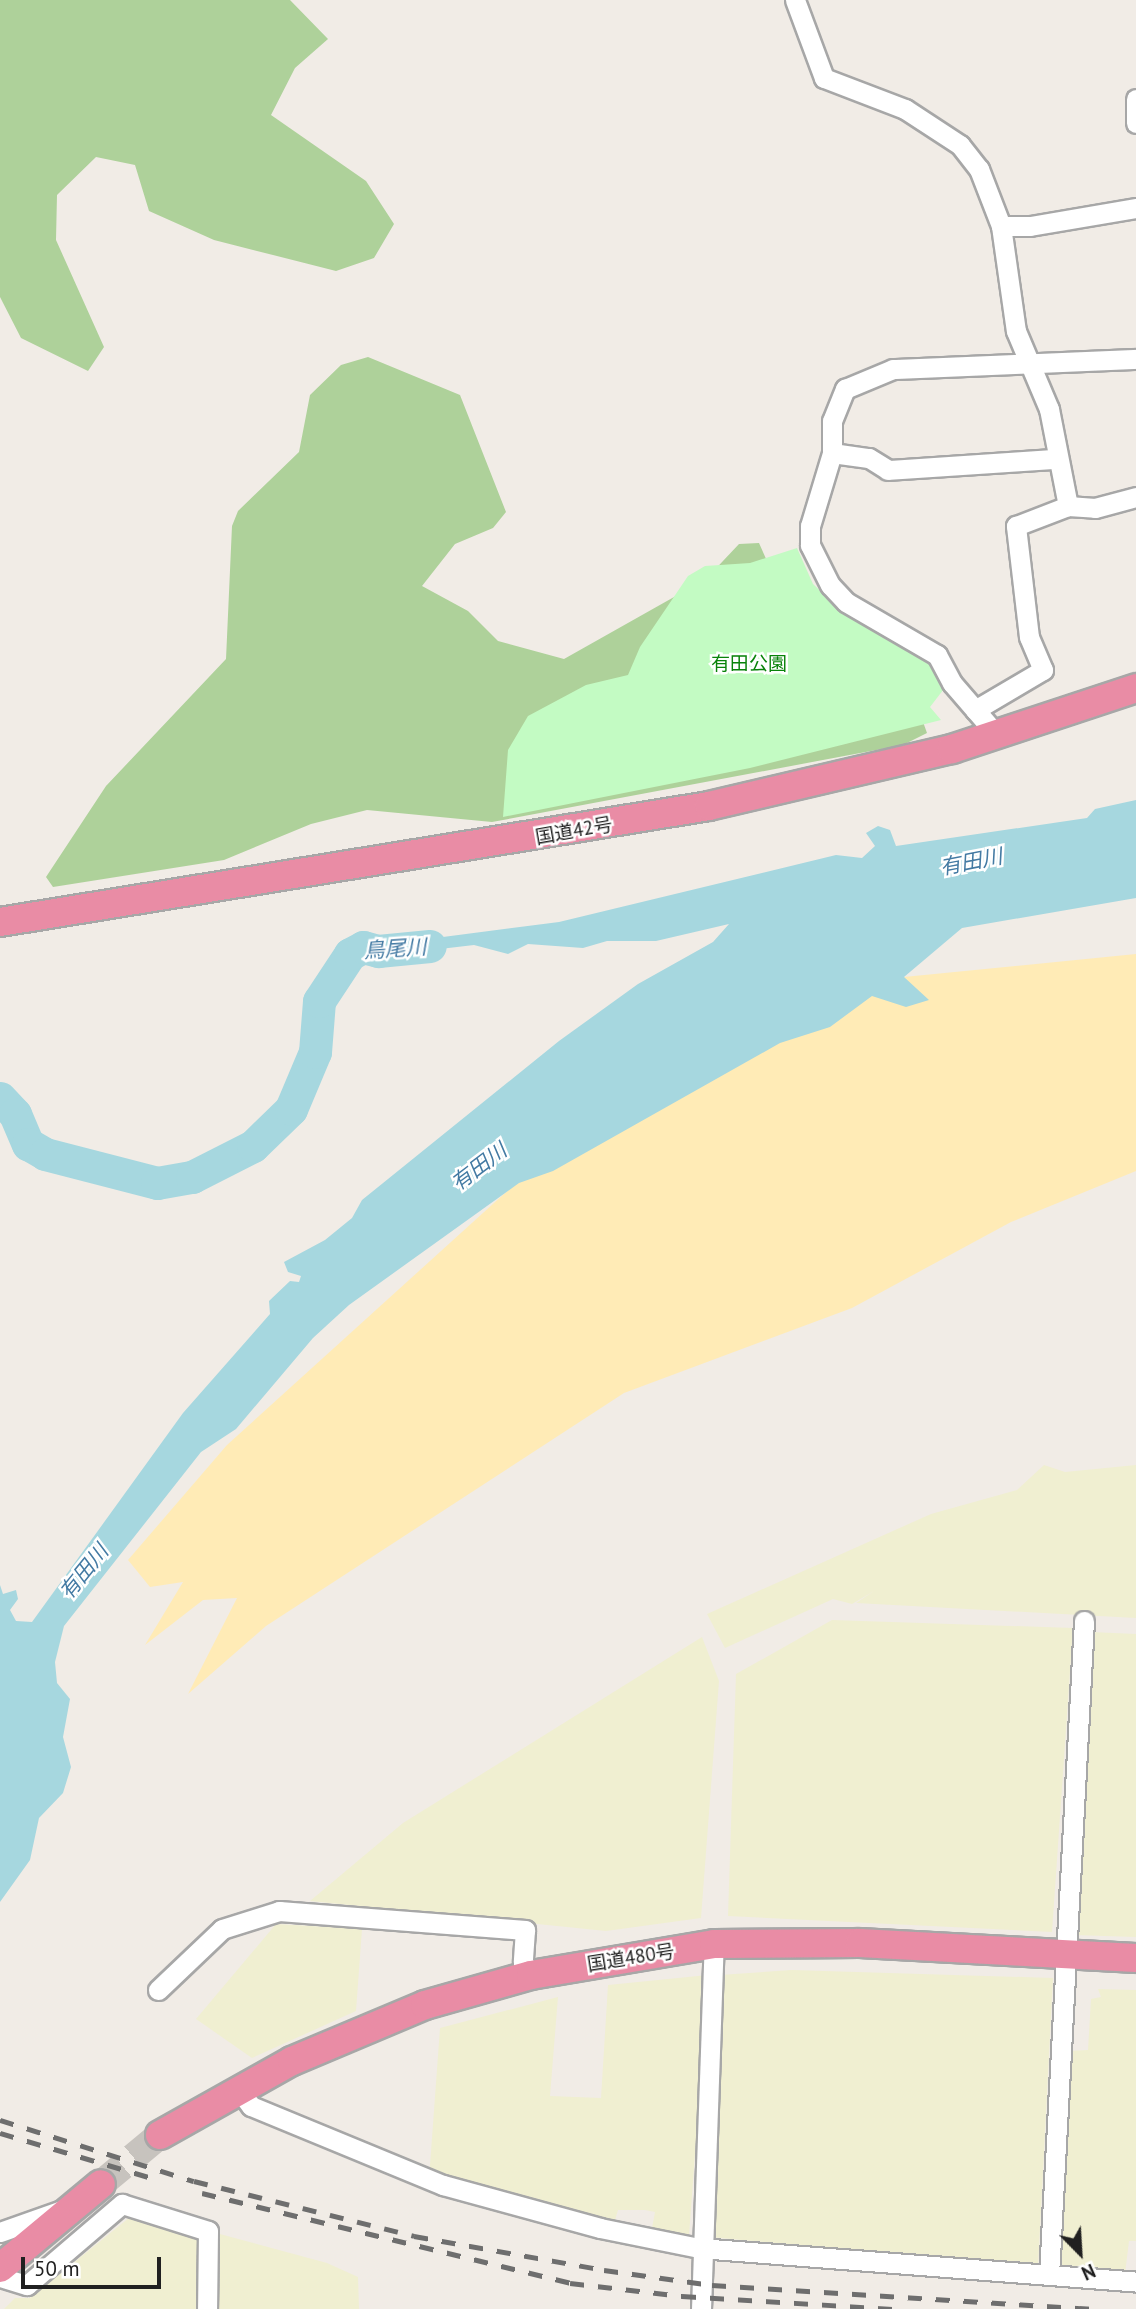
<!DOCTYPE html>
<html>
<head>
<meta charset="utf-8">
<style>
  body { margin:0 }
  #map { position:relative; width:1136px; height:2309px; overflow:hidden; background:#f1ece6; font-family:"PT Sans","Noto Sans JP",sans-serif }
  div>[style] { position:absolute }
  .farmland>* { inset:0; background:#f0efd1 }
  .forest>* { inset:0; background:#aed19a }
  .sand>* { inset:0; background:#ffebb6 }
  .park>* { inset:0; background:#c3fbc3 }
  .water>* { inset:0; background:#a6d7df }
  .river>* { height:33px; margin:-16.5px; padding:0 16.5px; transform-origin:16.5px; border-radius:16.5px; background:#a6d7df }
  .highway-tunnel>* { height:28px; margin-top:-14px; transform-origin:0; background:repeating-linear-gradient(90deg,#c7c3be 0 28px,transparent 0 42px) }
  .roads { filter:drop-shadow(2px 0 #a7a7a7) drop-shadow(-2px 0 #a7a7a7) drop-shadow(0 2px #a7a7a7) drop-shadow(0 -2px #a7a7a7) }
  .minor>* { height:19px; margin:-9.5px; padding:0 9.5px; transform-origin:9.5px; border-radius:9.5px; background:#fff }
  .highway>* { height:28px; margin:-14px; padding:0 14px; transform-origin:14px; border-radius:14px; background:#e98ca5 }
  .rail>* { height:5px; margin-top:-2.5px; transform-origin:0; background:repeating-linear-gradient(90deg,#6e6e6e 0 14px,transparent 0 28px) }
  span { translate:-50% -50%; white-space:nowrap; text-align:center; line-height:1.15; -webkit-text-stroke:5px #fff; paint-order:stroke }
  .park-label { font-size:19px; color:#09830a }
  .street-label { font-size:19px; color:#202020 }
  .water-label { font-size:21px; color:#437aa3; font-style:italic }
  .north { position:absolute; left:1045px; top:2218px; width:70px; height:70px; -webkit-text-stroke:5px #fff; paint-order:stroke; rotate:156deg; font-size:19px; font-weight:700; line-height:28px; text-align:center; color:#202020 }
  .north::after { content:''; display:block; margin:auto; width:24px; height:32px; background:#202020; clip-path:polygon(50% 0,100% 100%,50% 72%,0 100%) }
  .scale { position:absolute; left:21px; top:2257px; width:140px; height:32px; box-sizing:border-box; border:4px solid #202020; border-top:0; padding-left:9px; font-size:21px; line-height:24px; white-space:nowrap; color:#202020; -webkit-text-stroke:5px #fff; paint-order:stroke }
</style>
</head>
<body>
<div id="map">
  <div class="farmland">
    <i style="clip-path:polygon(1044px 1465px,1065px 1472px,1136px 1465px,1136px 1618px,856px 1603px,874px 1591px,852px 1604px,833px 1599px,725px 1648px,707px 1614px,931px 1514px,1017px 1490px)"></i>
    <i style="clip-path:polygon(832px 1620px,1073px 1628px,1052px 1932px,728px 1916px,736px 1674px)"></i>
    <i style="clip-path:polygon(1091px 1632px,1136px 1634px,1136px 1937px,1073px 1935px)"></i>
    <i style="clip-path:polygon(702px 1637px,719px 1681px,701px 1918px,606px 1931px,310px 1901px,403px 1823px)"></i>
    <i style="clip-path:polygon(276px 1924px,362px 1929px,356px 2011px,252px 2058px,196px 2019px)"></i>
    <i style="clip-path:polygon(792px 1970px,1053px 1978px,1038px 2267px,709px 2237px,720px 1975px)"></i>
    <i style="clip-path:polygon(708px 1975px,689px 2236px,652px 2228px,655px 2212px,645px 2210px,618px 2210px,613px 2227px,429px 2179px,440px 2028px,558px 1997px,550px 2096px,601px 2098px,608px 1985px)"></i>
    <i style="clip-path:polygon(1098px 1989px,1136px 1990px,1136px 2241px,1129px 2241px,1125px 2274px,1057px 2273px,1069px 2051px,1088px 2050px,1091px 1999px,1101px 1997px)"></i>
    <i style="clip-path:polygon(135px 2213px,204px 2237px,203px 2309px,4px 2309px,15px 2298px,30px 2298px)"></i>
    <i style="clip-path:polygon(216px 2233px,327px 2263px,358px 2277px,359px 2309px,214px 2309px)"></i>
  </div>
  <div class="forest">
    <i style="clip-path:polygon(0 0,290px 0,328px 39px,295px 68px,271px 115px,366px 181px,394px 224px,374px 258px,336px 271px,214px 240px,149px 211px,135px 165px,96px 157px,57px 195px,56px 240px,104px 347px,88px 371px,21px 338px,0 297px)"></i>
    <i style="clip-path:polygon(368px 357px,460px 395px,506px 512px,493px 528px,455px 544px,422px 586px,468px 611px,498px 641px,564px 659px,706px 579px,739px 544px,759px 543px,782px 595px,917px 705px,927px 733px,903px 745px,492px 822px,367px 810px,311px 824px,224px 860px,53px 887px,46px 877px,106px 786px,226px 659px,232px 526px,238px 511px,299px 452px,310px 395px,341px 365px)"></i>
  </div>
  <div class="sand">
    <i style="clip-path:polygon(1136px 954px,1136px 1171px,1011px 1222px,852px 1308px,624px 1393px,266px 1626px,188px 1694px,237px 1598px,203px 1600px,145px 1645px,183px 1582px,150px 1587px,128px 1560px,227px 1445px,612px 1096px,904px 977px)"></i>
  </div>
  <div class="park">
    <i style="clip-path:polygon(797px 548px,813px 584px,830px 600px,926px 655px,947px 685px,930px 707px,941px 720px,750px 768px,503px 817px,508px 750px,528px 716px,586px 685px,628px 675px,640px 647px,688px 576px,705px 566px,750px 563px)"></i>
  </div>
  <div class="water">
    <i style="clip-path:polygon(1136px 800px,1136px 898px,962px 928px,904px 977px,929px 1000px,906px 1007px,872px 996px,830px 1027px,780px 1043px,553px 1171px,519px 1183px,349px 1305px,313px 1338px,236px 1429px,201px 1452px,64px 1626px,55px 1662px,57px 1683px,70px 1699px,63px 1737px,71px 1767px,63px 1793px,39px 1818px,30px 1860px,0 1902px,0 1585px,3px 1594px,16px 1590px,18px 1599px,10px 1610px,16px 1621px,32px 1622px,183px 1413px,270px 1314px,269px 1301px,290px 1281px,299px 1282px,301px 1276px,288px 1272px,284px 1262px,325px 1240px,352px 1218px,362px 1200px,559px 1041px,638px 984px,713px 942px,729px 924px,656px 941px,607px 941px,583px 948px,528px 944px,508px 954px,474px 945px,440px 949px,415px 960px,382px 954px,397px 943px,559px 922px,836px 855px,862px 858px,875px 846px,866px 833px,878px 826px,890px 830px,896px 846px,1087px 818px,1095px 809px)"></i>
  </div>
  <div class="river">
    <i style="left:0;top:1098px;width:22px;rotate:47deg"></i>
    <i style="left:15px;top:1114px;width:33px;rotate:67deg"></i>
    <i style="left:28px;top:1144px;width:20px;rotate:30deg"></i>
    <i style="left:45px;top:1154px;width:116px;rotate:14.5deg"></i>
    <i style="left:157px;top:1183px;width:36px;rotate:-10deg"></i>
    <i style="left:192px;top:1177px;width:68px;rotate:-26.9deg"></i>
    <i style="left:253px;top:1146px;width:53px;rotate:-44.2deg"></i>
    <i style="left:291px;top:1109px;width:62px;rotate:-67.2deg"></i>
    <i style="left:315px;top:1052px;width:51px;rotate:-85.5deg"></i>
    <i style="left:319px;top:1001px;width:56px;rotate:-56.6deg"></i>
    <i style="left:350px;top:954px;width:15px;rotate:-28deg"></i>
    <i style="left:363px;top:947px;width:16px;rotate:15deg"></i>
    <i style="left:378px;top:951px;width:52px;rotate:-5.5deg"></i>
  </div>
  <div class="highway-tunnel">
    <i style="left:101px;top:2184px;width:77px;rotate:-39.7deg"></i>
  </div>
  <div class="roads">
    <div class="minor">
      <i style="left:795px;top:0;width:83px;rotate:69.6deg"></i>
      <i style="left:824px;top:78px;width:87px;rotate:20.9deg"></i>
      <i style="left:905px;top:109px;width:66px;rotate:33.2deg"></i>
      <i style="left:960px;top:145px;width:31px;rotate:52deg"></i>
      <i style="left:979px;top:169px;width:61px;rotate:68.9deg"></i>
      <i style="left:1001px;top:226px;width:29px"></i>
      <i style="left:1030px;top:226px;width:108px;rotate:-9.6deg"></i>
      <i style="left:1136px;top:99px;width:24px;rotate:90deg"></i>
      <i style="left:1001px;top:226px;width:106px;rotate:81.9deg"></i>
      <i style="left:1016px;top:331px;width:85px;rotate:67.1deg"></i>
      <i style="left:1049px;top:409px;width:99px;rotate:78.9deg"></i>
      <i style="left:832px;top:453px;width:32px;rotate:-90deg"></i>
      <i style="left:832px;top:421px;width:35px;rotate:-68deg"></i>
      <i style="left:845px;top:389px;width:52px;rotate:-22.6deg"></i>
      <i style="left:893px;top:369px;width:243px;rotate:-2.4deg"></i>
      <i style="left:975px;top:710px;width:79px;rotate:-30.5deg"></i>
      <i style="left:1043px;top:670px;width:36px;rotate:-113deg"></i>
      <i style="left:1029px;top:637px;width:112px;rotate:-96.7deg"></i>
      <i style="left:1016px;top:526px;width:56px;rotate:-21deg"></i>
      <i style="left:1068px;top:506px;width:27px;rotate:4deg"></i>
      <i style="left:1095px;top:508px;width:42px;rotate:-15deg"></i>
      <i style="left:996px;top:734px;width:67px;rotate:-130.8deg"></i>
      <i style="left:952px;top:683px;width:32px;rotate:-118deg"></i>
      <i style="left:937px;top:655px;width:105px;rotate:-149.8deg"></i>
      <i style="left:846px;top:602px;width:23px;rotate:-133deg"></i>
      <i style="left:830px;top:585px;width:45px;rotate:-116.6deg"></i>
      <i style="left:810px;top:545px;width:19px;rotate:-90deg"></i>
      <i style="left:810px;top:526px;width:76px;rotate:-73.2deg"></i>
      <i style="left:832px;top:453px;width:37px;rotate:8deg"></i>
      <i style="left:869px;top:458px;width:22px;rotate:32deg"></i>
      <i style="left:888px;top:470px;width:167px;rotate:-3.8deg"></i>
      <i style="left:158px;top:1990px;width:88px;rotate:-43.6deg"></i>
      <i style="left:222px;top:1929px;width:60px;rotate:-17.5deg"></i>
      <i style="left:279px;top:1911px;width:247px;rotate:4.4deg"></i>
      <i style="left:525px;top:1930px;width:32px;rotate:94deg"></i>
      <i style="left:523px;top:1962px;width:15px;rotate:58deg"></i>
      <i style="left:239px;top:2090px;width:20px;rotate:53deg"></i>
      <i style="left:251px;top:2106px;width:208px;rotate:22.4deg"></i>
      <i style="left:443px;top:2185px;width:163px;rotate:15.3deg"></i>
      <i style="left:600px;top:2228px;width:101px;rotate:11.4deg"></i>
      <i style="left:699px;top:2248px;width:438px;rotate:4.4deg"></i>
      <i style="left:0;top:2232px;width:66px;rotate:-19.5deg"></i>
      <i style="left:1049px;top:2275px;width:655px;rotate:-86.94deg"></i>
      <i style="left:0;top:2277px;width:28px;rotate:17deg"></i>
      <i style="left:27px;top:2285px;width:125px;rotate:-40.5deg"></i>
      <i style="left:122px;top:2204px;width:90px;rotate:17.4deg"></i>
      <i style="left:208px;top:2231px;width:78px;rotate:90.7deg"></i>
      <i style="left:701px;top:2309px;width:365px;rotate:-88deg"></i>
    </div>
    <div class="highway">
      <i style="left:0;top:922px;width:718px;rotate:-9.29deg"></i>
      <i style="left:709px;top:806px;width:250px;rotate:-13.2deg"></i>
      <i style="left:952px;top:749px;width:194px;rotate:-18.3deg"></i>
      <i style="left:160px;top:2135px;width:151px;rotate:-29.3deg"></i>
      <i style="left:292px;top:2061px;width:144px;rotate:-22.8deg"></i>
      <i style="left:425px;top:2005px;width:110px;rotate:-15.8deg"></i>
      <i style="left:531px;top:1975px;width:186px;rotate:-9.6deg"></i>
      <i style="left:714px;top:1944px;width:146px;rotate:-0.4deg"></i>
      <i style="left:860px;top:1943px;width:276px;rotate:3.1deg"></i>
      <i style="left:0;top:2268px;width:131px;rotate:-39.7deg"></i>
    </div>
  </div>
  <div class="rail">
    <i style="left:0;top:2120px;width:203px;rotate:17.5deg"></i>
    <i style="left:194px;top:2181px;width:227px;rotate:14deg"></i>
    <i style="left:414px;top:2236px;width:193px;rotate:10.1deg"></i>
    <i style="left:604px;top:2270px;width:109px;rotate:7.9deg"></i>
    <i style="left:712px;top:2285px;width:384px;rotate:3.6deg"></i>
    <i style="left:0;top:2133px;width:162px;rotate:16.5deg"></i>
    <i style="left:202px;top:2193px;width:379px;rotate:13.7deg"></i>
    <i style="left:570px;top:2283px;width:113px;rotate:6.6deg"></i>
    <i style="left:682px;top:2296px;width:215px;rotate:3.5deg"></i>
  </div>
  <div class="park-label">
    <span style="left:749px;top:664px">有田公園</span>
  </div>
  <div class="street-label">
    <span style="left:574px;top:831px;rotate:-10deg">国道42号</span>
    <span style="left:631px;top:1958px;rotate:-9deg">国道480号</span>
  </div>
  <div class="water-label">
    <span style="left:971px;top:862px;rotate:-11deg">有田川</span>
    <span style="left:395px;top:949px;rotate:-4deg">鳥尾川</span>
    <span style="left:479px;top:1167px;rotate:-37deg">有田川</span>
    <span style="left:84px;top:1572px;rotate:-51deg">有田川</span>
  </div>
  <div class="north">N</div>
  <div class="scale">50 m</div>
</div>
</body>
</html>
